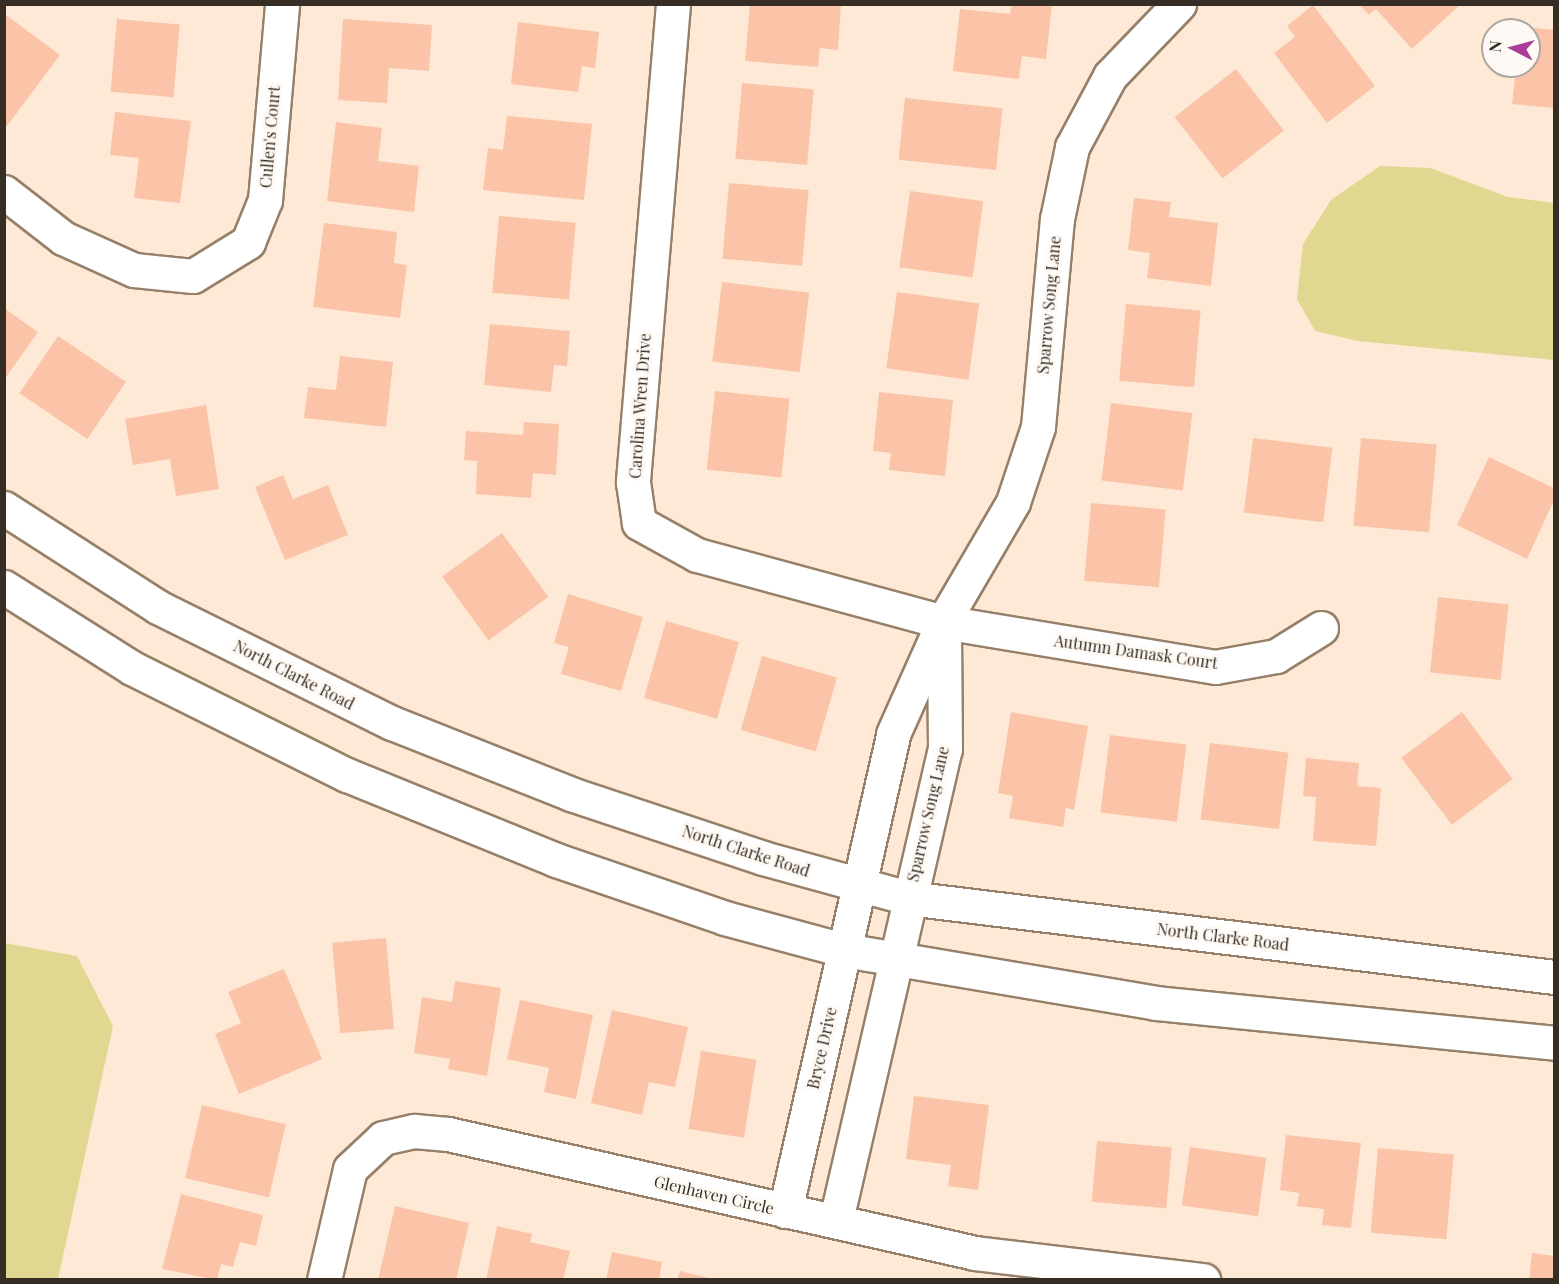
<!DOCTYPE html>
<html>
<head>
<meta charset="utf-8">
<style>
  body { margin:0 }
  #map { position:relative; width:1559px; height:1284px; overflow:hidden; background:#fde9d5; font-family:"Playfair Display",serif }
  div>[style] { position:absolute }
  .water>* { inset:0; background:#e0d891 }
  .building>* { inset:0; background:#fbc4a9; transform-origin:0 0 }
  .roads { filter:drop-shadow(2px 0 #968069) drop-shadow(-2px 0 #968069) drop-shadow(0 2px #968069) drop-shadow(0 -2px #968069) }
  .minor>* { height:33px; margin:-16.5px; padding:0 16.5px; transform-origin:16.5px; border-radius:16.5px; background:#fff }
  .tertiary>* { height:33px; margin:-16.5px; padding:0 16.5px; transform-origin:16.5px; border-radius:16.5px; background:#fff }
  span { translate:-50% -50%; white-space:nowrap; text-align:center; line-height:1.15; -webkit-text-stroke:6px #fef9f4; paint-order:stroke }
  .street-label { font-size:16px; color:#362d24 }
  .frame { position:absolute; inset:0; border:6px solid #362d24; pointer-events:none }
  .north { position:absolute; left:1481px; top:18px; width:60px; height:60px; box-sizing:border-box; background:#fef9f4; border:2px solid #aea7a1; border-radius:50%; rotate:276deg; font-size:16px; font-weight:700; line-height:24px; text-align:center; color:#362d24 }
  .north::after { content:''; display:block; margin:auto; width:21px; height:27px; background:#aa3c99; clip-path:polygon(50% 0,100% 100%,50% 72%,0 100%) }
</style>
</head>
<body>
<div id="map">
  <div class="water">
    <i style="clip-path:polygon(1380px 166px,1430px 168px,1508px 197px,1554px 203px,1554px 360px,1358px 341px,1315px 331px,1297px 299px,1303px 244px,1331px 200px)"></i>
    <i style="clip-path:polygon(4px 943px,77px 956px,113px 1026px,58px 1279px,5px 1279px)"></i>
  </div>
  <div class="building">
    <i style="clip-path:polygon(750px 4px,841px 4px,838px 50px,820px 48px,818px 67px,745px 61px)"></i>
    <i style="clip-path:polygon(1012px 4px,1052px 4px,1046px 59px,1022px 56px,1019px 79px,953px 71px,960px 9px,1010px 14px)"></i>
    <i style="clip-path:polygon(1359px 4px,1461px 4px,1412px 49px,1376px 9px,1369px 15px)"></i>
    <i style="clip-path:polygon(1313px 5px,1375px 86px,1327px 123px,1274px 53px,1295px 37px,1287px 26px)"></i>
    <i style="clip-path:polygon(6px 15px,60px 55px,7px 126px,4px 124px)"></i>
    <i style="left:117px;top:19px;width:63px;height:73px;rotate:5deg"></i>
    <i style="clip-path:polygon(343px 19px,432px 25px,429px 71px,389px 68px,387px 103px,338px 100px)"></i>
    <i style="clip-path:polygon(518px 22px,599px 32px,595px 68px,582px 66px,578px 92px,511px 84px)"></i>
    <i style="clip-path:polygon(1504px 25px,1554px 30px,1554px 108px,1512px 104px,1515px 78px,1499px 76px,1500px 66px,1529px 66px,1529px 30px,1503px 30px)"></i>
    <i style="left:1236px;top:69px;width:78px;height:78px;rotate:52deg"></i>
    <i style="left:742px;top:83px;width:72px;height:76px;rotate:5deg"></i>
    <i style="left:905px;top:98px;width:98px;height:62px;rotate:6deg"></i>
    <i style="clip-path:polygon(115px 112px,191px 121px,180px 203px,134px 198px,139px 158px,110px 155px)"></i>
    <i style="clip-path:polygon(507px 116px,592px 124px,584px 200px,483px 190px,488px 148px,503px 150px)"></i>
    <i style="clip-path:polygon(336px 122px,382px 128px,378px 161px,419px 166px,414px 212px,327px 201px)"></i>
    <i style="left:729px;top:183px;width:80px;height:76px;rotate:5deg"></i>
    <i style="left:910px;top:191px;width:74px;height:77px;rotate:8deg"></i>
    <i style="clip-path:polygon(1134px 198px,1171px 202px,1169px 217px,1218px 223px,1211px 286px,1147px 278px,1150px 253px,1128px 250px)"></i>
    <i style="left:499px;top:216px;width:77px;height:77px;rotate:5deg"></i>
    <i style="clip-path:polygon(324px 223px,397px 232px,394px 263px,407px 265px,400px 318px,313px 307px)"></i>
    <i style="left:722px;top:282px;width:88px;height:80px;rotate:7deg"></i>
    <i style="left:897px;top:292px;width:83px;height:77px;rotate:8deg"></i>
    <i style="left:1126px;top:304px;width:75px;height:77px;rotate:5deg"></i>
    <i style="clip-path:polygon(4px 308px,38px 332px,4px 380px)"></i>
    <i style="clip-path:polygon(490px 324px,570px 331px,567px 366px,554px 365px,551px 392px,484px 385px)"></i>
    <i style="left:58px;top:336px;width:82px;height:69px;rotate:34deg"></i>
    <i style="clip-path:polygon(340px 356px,393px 362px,386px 427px,304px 418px,308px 387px,336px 390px)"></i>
    <i style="left:715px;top:391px;width:75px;height:79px;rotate:6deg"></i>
    <i style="clip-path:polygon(879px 392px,953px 400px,945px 476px,889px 470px,891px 453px,873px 451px)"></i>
    <i style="left:1111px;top:403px;width:82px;height:78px;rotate:7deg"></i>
    <i style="clip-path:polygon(206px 405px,219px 489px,176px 496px,170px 459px,133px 465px,125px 419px)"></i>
    <i style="clip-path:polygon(524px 422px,559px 424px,556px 475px,533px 473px,531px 498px,476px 494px,477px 461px,464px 460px,466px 431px,523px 435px)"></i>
    <i style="left:1253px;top:438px;width:80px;height:75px;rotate:7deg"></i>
    <i style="left:1361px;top:438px;width:76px;height:88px;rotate:5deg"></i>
    <i style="clip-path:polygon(1489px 457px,1554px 488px,1554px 500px,1527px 559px,1457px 525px)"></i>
    <i style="clip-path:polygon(283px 475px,293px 499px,328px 485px,348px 535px,285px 560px,255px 487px)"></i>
    <i style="left:1091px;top:503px;width:75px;height:78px;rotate:5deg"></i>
    <i style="left:502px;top:533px;width:79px;height:74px;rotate:54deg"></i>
    <i style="clip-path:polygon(568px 594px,643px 617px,621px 691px,561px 674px,569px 647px,554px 643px)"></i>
    <i style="left:1438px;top:597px;width:71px;height:76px;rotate:6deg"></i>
    <i style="left:666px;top:621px;width:76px;height:80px;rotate:16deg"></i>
    <i style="left:762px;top:656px;width:78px;height:77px;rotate:16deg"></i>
    <i style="clip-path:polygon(1011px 712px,1088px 726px,1074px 810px,1066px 808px,1063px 827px,1009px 818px,1013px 796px,998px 793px)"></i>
    <i style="left:1462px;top:712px;width:84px;height:76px;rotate:53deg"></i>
    <i style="left:1110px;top:735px;width:77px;height:78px;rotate:7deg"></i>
    <i style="left:1210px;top:743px;width:79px;height:77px;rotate:7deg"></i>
    <i style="clip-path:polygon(1306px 758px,1359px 763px,1357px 786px,1381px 788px,1376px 846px,1313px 841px,1316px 797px,1303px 796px)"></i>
    <i style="left:386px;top:938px;width:91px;height:54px;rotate:85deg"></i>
    <i style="clip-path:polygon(284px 969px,322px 1059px,239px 1094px,215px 1034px,241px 1023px,228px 992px)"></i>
    <i style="clip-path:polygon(455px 981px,501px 988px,487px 1076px,448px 1069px,450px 1059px,414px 1053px,422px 997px,452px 1002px)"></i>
    <i style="clip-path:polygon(520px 1000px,593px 1015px,576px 1099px,544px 1092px,549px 1068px,507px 1059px)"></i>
    <i style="clip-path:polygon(612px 1010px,688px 1027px,675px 1087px,649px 1082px,642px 1115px,591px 1103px)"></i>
    <i style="left:701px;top:1051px;width:56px;height:79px;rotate:9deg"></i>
    <i style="clip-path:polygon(914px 1096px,989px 1105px,978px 1190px,948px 1186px,951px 1165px,906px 1159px)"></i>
    <i style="left:202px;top:1105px;width:86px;height:75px;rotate:13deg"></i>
    <i style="clip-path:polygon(1286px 1135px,1361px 1143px,1351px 1228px,1322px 1225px,1324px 1209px,1297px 1206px,1299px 1193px,1280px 1190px)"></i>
    <i style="left:1097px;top:1141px;width:75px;height:61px;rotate:5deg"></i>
    <i style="left:1190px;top:1147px;width:77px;height:59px;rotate:8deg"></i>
    <i style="left:1378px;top:1148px;width:76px;height:85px;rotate:5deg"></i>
    <i style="clip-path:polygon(181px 1194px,263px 1215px,256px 1246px,240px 1242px,233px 1267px,221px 1264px,217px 1280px,162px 1269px)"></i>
    <i style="clip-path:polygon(395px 1206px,469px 1223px,456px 1280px,378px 1280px)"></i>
    <i style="clip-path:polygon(497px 1226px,532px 1234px,530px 1242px,570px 1251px,563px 1280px,486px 1280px)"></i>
    <i style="clip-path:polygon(612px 1252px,662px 1262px,659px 1280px,606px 1280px)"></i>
    <i style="clip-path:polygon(1532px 1253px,1554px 1256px,1554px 1280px,1529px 1280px)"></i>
    <i style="clip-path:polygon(680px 1271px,713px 1279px,713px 1280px,677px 1280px)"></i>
  </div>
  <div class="roads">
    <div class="minor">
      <i style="left:673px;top:4px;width:480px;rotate:94.8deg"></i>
      <i style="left:633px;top:482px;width:41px;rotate:81.7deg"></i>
      <i style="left:639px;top:523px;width:66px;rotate:28.9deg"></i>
      <i style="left:697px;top:555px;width:255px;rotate:15.2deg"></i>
      <i style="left:943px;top:622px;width:276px;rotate:9.4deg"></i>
      <i style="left:1215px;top:667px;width:62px;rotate:-10.2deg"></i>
      <i style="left:1276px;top:656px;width:53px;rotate:-31.9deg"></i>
      <i style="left:4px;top:192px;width:75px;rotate:37.9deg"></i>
      <i style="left:63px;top:238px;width:78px;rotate:24.3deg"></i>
      <i style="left:134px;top:270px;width:59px;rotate:5.8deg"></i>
      <i style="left:193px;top:276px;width:65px;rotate:-31.7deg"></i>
      <i style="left:248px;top:242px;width:45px;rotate:-68deg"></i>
      <i style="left:265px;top:200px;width:197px;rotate:-85deg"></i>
      <i style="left:785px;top:1211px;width:489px;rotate:-77.2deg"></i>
      <i style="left:893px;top:734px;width:123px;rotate:-65.9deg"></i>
      <i style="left:943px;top:622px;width:139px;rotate:-59.7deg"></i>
      <i style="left:1013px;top:502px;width:79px;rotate:-71.6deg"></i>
      <i style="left:1038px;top:427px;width:209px;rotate:-84.8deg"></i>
      <i style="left:1057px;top:219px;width:74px;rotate:-78.2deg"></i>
      <i style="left:1072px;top:147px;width:81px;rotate:-61.8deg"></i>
      <i style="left:1110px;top:76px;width:100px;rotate:-46.2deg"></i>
      <i style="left:836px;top:1220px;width:483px;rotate:-77deg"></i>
      <i style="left:945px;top:749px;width:118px;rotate:-90.5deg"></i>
      <i style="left:324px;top:1280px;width:114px;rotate:-76.8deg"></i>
      <i style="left:350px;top:1169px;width:45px;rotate:-43.2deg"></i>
      <i style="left:383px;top:1138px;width:32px;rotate:-13deg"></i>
      <i style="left:414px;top:1131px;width:34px;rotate:5deg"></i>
      <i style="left:448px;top:1134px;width:540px;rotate:12.72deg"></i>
      <i style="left:975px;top:1253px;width:230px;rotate:6.8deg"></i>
    </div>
    <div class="tertiary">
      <i style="left:4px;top:508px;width:183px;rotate:32.7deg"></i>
      <i style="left:158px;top:607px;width:261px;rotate:26.4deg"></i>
      <i style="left:392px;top:723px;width:193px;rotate:21.6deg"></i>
      <i style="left:571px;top:794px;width:202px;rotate:18.4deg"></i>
      <i style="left:763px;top:858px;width:150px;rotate:15.4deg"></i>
      <i style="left:908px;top:898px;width:651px;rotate:6.97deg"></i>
      <i style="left:4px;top:587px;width:151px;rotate:32.3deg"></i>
      <i style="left:132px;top:668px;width:240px;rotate:26.5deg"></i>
      <i style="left:347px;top:775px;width:226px;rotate:22.1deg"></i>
      <i style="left:556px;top:860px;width:179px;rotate:18.9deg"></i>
      <i style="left:725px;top:918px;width:123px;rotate:15.1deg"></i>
      <i style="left:844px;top:950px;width:316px;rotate:9.6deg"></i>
      <i style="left:1156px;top:1003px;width:400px;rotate:5.7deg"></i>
    </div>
  </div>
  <div class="street-label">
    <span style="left:270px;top:137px;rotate:-85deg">Cullen's Court</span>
    <span style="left:1049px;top:305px;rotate:-85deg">Sparrow Song Lane</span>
    <span style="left:640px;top:406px;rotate:-86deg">Carolina Wren Drive</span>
    <span style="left:1136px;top:652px;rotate:8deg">Autumn Damask Court</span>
    <span style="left:294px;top:675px;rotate:27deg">North Clarke Road</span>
    <span style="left:928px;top:814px;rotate:-77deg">Sparrow Song Lane</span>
    <span style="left:746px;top:851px;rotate:18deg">North Clarke Road</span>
    <span style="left:1223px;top:937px;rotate:7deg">North Clarke Road</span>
    <span style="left:822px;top:1048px;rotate:-77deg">Bryce Drive</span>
    <span style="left:714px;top:1195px;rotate:13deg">Glenhaven Circle</span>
  </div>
  <div class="frame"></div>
  <div class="north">N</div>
</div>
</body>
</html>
